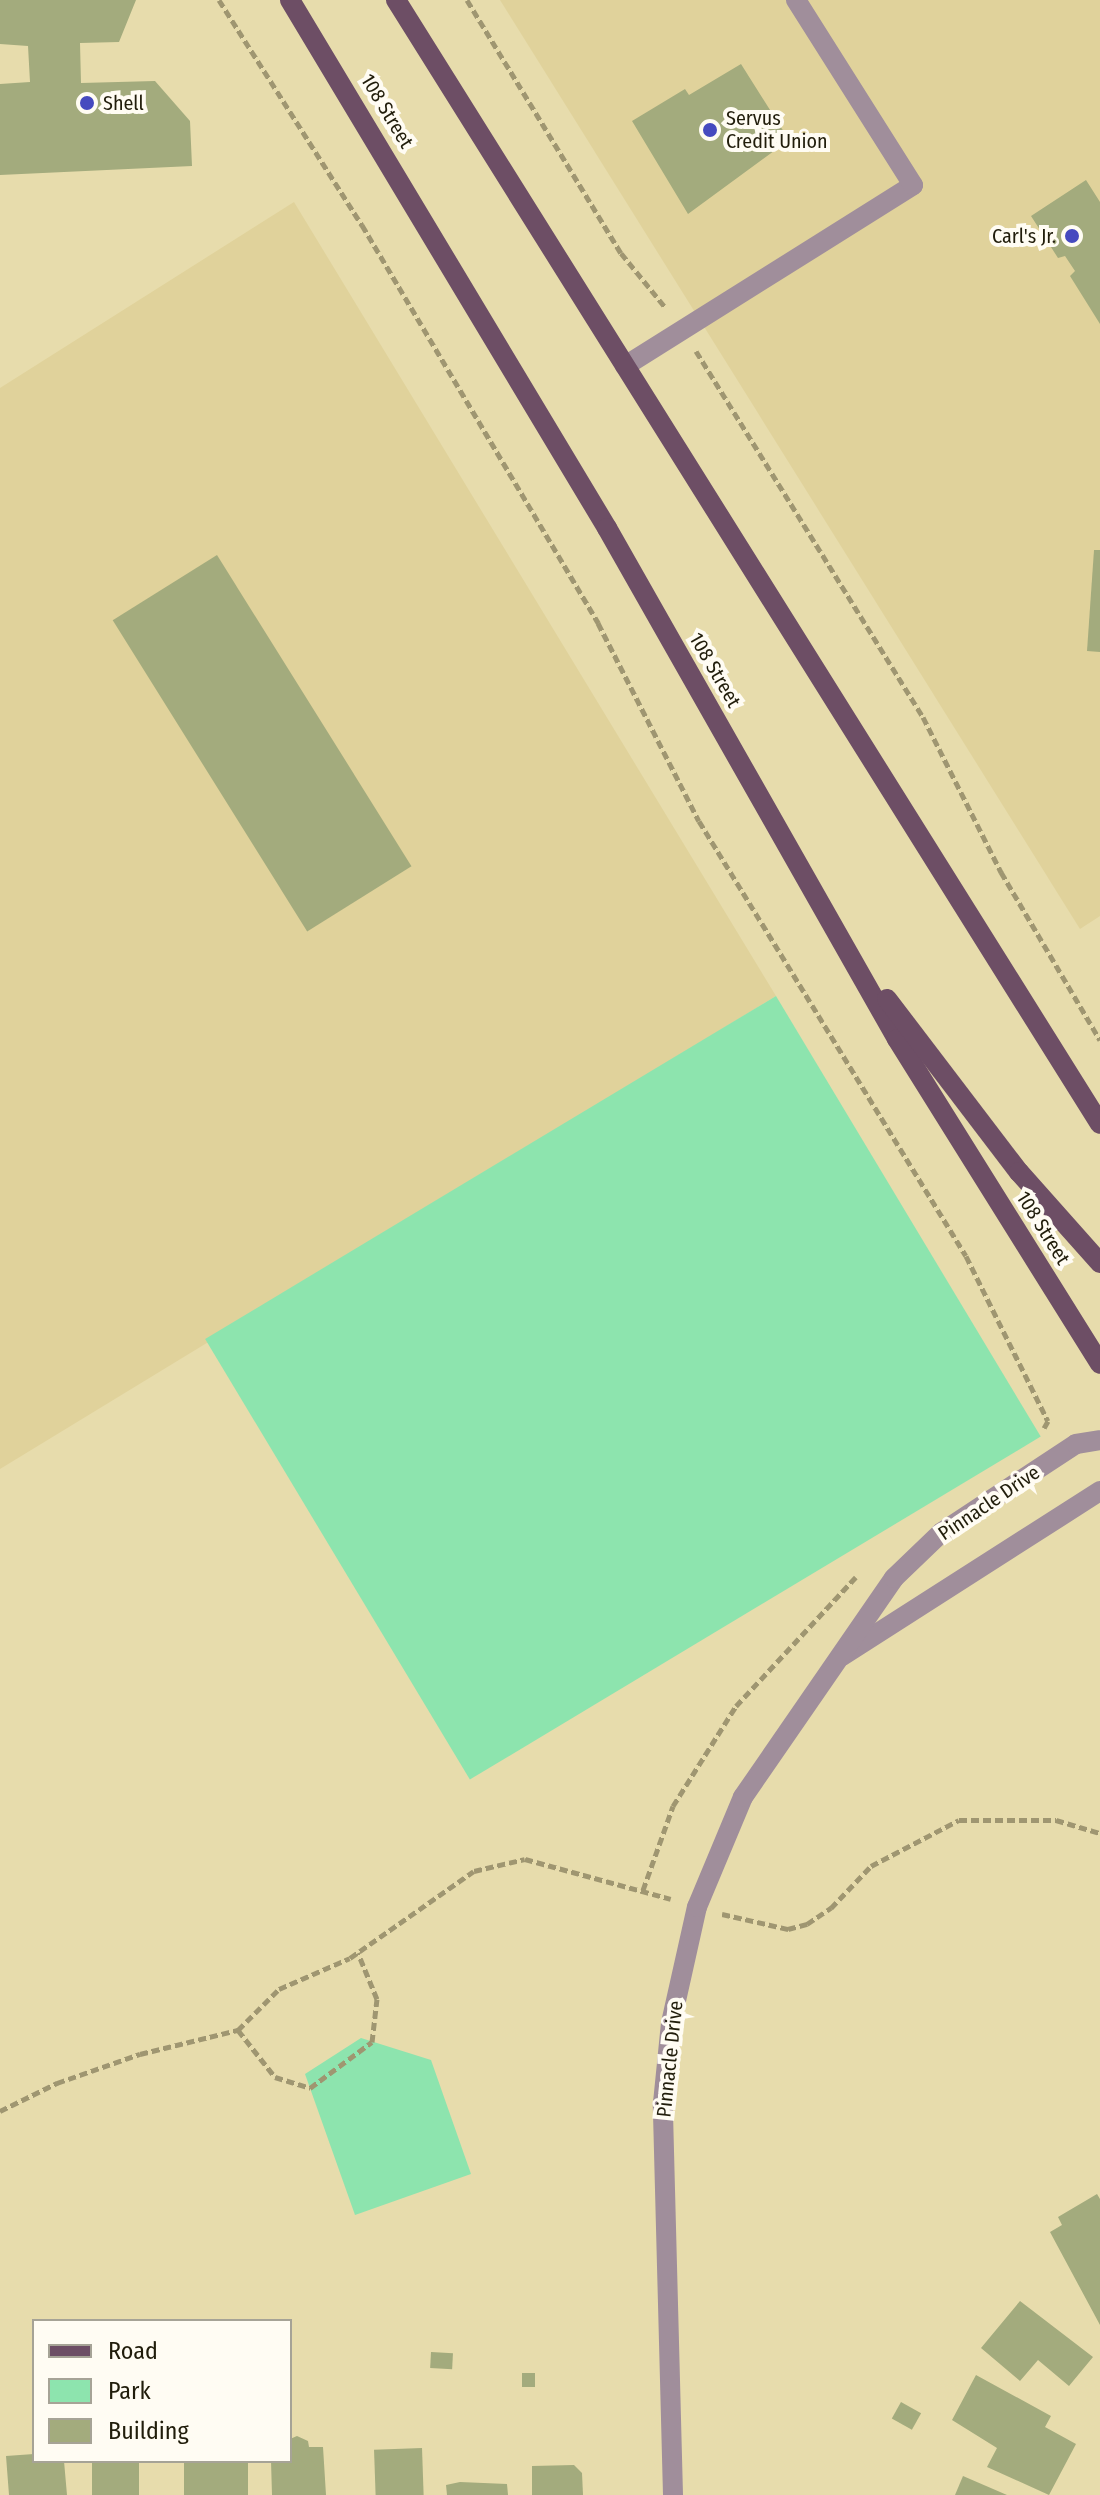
<!DOCTYPE html>
<html>
<head>
<meta charset="utf-8">
<style>
  body { margin:0 }
  #map { position:relative; width:1100px; height:2495px; overflow:hidden; background:#e7dcac; font-family:"Fira Sans Condensed",sans-serif }
  div>[style] { position:absolute }
  .built>* { inset:0; background:#e0d29b }
  .green>* { inset:0; background:#8de4ae; transform-origin:0 0 }
  .building>* { inset:0; background:#a3ab7d; transform-origin:0 0 }
  .path>* { height:5px; margin-top:-2.5px; transform-origin:0; background:repeating-linear-gradient(90deg,#9f9671 0 8px,transparent 0 12px) }
  .service>* { height:20px; margin:-10px; padding:0 10px; transform-origin:10px; border-radius:10px; background:#a08e9b }
  .tertiary>* { height:20px; margin:-10px; padding:0 10px; transform-origin:10px; border-radius:10px; background:#a08e9b }
  .primary>* { height:20px; margin:-10px; padding:0 10px; transform-origin:10px; border-radius:10px; background:#6d4e65 }
  .dots>* { width:22px; height:22px; translate:-50% -50%; box-sizing:border-box; border:4px solid #fffcf3; border-radius:50% }
  span { translate:-50% -50%; white-space:nowrap; text-align:center; line-height:1.15; -webkit-text-stroke:8px #fffcf3; paint-order:stroke }
  .poi-label { font-size:20px; color:#211d0b }
  .left { translate:0 -50%; text-align:left }
  .right { translate:-100% -50%; text-align:right }
  .street-label { font-size:20px; color:#211d0b }
  .legend { position:absolute; left:32px; top:2319px; width:260px; height:144px; box-sizing:border-box; background:#fffcf3; border:2px solid #a6a396; margin:0; padding:10px 14px; list-style:none; font-size:24px; color:#211d0b }
  .legend li { display:flex; align-items:center; gap:16px; height:40px }
  .legend b { width:40px; border:2px solid #a6a396 }
</style>
</head>
<body>
<div id="map">
  <div class="built">
    <i style="clip-path:polygon(500px 0,1100px 0,1100px 916px,1080px 929px)"></i>
    <i style="clip-path:polygon(294px 202px,776px 996px,0 1469px,0 388px)"></i>
  </div>
  <div class="green">
    <i style="left:776px;top:996px;width:514px;height:666px;rotate:59deg"></i>
    <i style="clip-path:polygon(361px 2038px,431px 2060px,471px 2174px,355px 2215px,305px 2074px)"></i>
  </div>
  <div class="building">
    <i style="clip-path:polygon(0 0,136px 0,119px 42px,80px 43px,81px 83px,155px 81px,190px 121px,192px 166px,0 175px,0 84px,30px 82px,28px 46px,0 44px)"></i>
    <i style="clip-path:polygon(741px 64px,789px 140px,688px 214px,632px 121px,685px 89px,689px 95px)"></i>
    <i style="clip-path:polygon(1086px 180px,1100px 202px,1100px 324px,1070px 276px,1075px 271px,1065px 256px,1058px 258px,1031px 216px)"></i>
    <i style="clip-path:polygon(1094px 550px,1100px 550px,1100px 652px,1087px 651px)"></i>
    <i style="left:217px;top:555px;width:367px;height:123px;rotate:58deg"></i>
    <i style="clip-path:polygon(1097px 2194px,1100px 2199px,1100px 2325px,1050px 2232px,1062px 2225px,1058px 2217px)"></i>
    <i style="clip-path:polygon(1020px 2301px,1093px 2357px,1069px 2386px,1038px 2360px,1020px 2381px,981px 2348px)"></i>
    <i style="left:431px;top:2352px;width:22px;height:16px;rotate:3deg"></i>
    <i style="left:522px;top:2373px;width:13px;height:14px"></i>
    <i style="clip-path:polygon(976px 2375px,1051px 2416px,1045px 2427px,1076px 2444px,1049px 2495px,987px 2467px,997px 2448px,952px 2420px)"></i>
    <i style="left:901px;top:2402px;width:23px;height:19px;rotate:29deg"></i>
    <i style="clip-path:polygon(297px 2436px,308px 2441px,309px 2447px,323px 2447px,326px 2495px,272px 2495px,271px 2461px,290px 2461px,290px 2439px)"></i>
    <i style="left:422px;top:2448px;width:47px;height:48px;rotate:88deg"></i>
    <i style="clip-path:polygon(34px 2454px,34px 2461px,64px 2461px,67px 2495px,9px 2495px,6px 2456px)"></i>
    <i style="left:92px;top:2461px;width:47px;height:34px"></i>
    <i style="left:184px;top:2461px;width:64px;height:34px"></i>
    <i style="clip-path:polygon(574px 2465px,582px 2473px,583px 2495px,532px 2495px,532px 2466px)"></i>
    <i style="clip-path:polygon(963px 2476px,1007px 2495px,955px 2495px)"></i>
    <i style="clip-path:polygon(460px 2482px,507px 2484px,508px 2495px,447px 2495px,446px 2485px)"></i>
  </div>
  <div class="path">
    <i style="left:219px;top:0;width:267px;rotate:57.6deg"></i>
    <i style="left:362px;top:225px;width:463px;rotate:59.3deg"></i>
    <i style="left:598px;top:623px;width:222px;rotate:63deg"></i>
    <i style="left:699px;top:821px;width:510px;rotate:58.46deg"></i>
    <i style="left:966px;top:1256px;width:184px;rotate:63.6deg"></i>
    <i style="left:1048px;top:1421px;width:8px;rotate:120deg"></i>
    <i style="left:467px;top:0;width:296px;rotate:58.7deg"></i>
    <i style="left:621px;top:253px;width:70px;rotate:50.8deg"></i>
    <i style="left:696px;top:351px;width:431px;rotate:58.2deg"></i>
    <i style="left:923px;top:717px;width:174px;rotate:63.3deg"></i>
    <i style="left:1001px;top:872px;width:195px;rotate:59.5deg"></i>
    <i style="left:643px;top:1890px;width:89px;rotate:-70.3deg"></i>
    <i style="left:673px;top:1806px;width:118px;rotate:-57.8deg"></i>
    <i style="left:736px;top:1706px;width:176px;rotate:-47.1deg"></i>
    <i style="left:722px;top:1914px;width:68px;rotate:12.8deg"></i>
    <i style="left:788px;top:1929px;width:20px;rotate:-15deg"></i>
    <i style="left:807px;top:1924px;width:29px;rotate:-34deg"></i>
    <i style="left:831px;top:1908px;width:58px;rotate:-46.4deg"></i>
    <i style="left:871px;top:1866px;width:99px;rotate:-27.6deg"></i>
    <i style="left:959px;top:1820px;width:97px"></i>
    <i style="left:1056px;top:1820px;width:46px;rotate:16.5deg"></i>
    <i style="left:238px;top:2030px;width:60px;rotate:51.8deg"></i>
    <i style="left:275px;top:2077px;width:37px;rotate:17deg"></i>
    <i style="left:310px;top:2088px;width:77px;rotate:-36.6deg"></i>
    <i style="left:372px;top:2042px;width:43px;rotate:-83.4deg"></i>
    <i style="left:377px;top:1999px;width:50px;rotate:-112.4deg"></i>
    <i style="left:0;top:2111px;width:64px;rotate:-26.2deg"></i>
    <i style="left:57px;top:2083px;width:88px;rotate:-19.3deg"></i>
    <i style="left:140px;top:2054px;width:101px;rotate:-13.8deg"></i>
    <i style="left:238px;top:2030px;width:58px;rotate:-45deg"></i>
    <i style="left:279px;top:1989px;width:77px;rotate:-23.6deg"></i>
    <i style="left:350px;top:1958px;width:151px;rotate:-35.1deg"></i>
    <i style="left:474px;top:1871px;width:52px;rotate:-13.2deg"></i>
    <i style="left:525px;top:1859px;width:151px;rotate:15.3deg"></i>
  </div>
  <div class="service">
    <i style="left:625px;top:366px;width:340px;rotate:-32.1deg"></i>
    <i style="left:913px;top:185px;width:219px;rotate:-122.3deg"></i>
  </div>
  <div class="tertiary">
    <i style="left:842px;top:1656px;width:306px;rotate:-32.6deg"></i>
    <i style="left:673px;top:2495px;width:392px;rotate:-91.5deg"></i>
    <i style="left:663px;top:2103px;width:80px;rotate:-84.3deg"></i>
    <i style="left:671px;top:2023px;width:119px;rotate:-77.4deg"></i>
    <i style="left:697px;top:1907px;width:119px;rotate:-67.3deg"></i>
    <i style="left:743px;top:1797px;width:266px;rotate:-55.4deg"></i>
    <i style="left:894px;top:1578px;width:66px;rotate:-43.8deg"></i>
    <i style="left:942px;top:1532px;width:160px;rotate:-33.3deg"></i>
    <i style="left:1076px;top:1444px;width:24px;rotate:-9deg"></i>
  </div>
  <div class="primary">
    <i style="left:290px;top:0;width:616px;rotate:59.02deg"></i>
    <i style="left:607px;top:528px;width:588px;rotate:60.42deg"></i>
    <i style="left:897px;top:1039px;width:383px;rotate:58deg"></i>
    <i style="left:396px;top:0;width:1326px;rotate:57.94deg"></i>
    <i style="left:887px;top:999px;width:218px;rotate:52.7deg"></i>
    <i style="left:1019px;top:1172px;width:122px;rotate:48.3deg"></i>
  </div>
  <div class="dots">
    <i style="left:87px;top:103px;background:#464abf"></i>
    <i style="left:710px;top:130px;background:#464abf"></i>
    <i style="left:1072px;top:236px;background:#464abf"></i>
  </div>
  <div class="poi-label">
    <span class="left" style="left:103px;top:103px">Shell</span>
    <span class="left" style="left:726px;top:130px">Servus<br>Credit Union</span>
    <span class="right" style="left:1056px;top:236px">Carl's Jr.</span>
  </div>
  <div class="street-label">
    <span style="left:387px;top:111px;rotate:59deg">108 Street</span>
    <span style="left:715px;top:670px;rotate:60deg">108 Street</span>
    <span style="left:1043px;top:1228px;rotate:58deg">108 Street</span>
    <span style="left:989px;top:1503px;rotate:-34deg">Pinnacle Drive</span>
    <span style="left:670px;top:2059px;rotate:-84deg">Pinnacle Drive</span>
  </div>
  <ul class="legend">
  <li><b style="height:10px;background:#6d4e65"></b>Road</li>
  <li><b style="height:22px;background:#8de4ae"></b>Park</li>
  <li><b style="height:22px;background:#a3ab7d"></b>Building</li>
  </ul>
</div>
</body>
</html>
